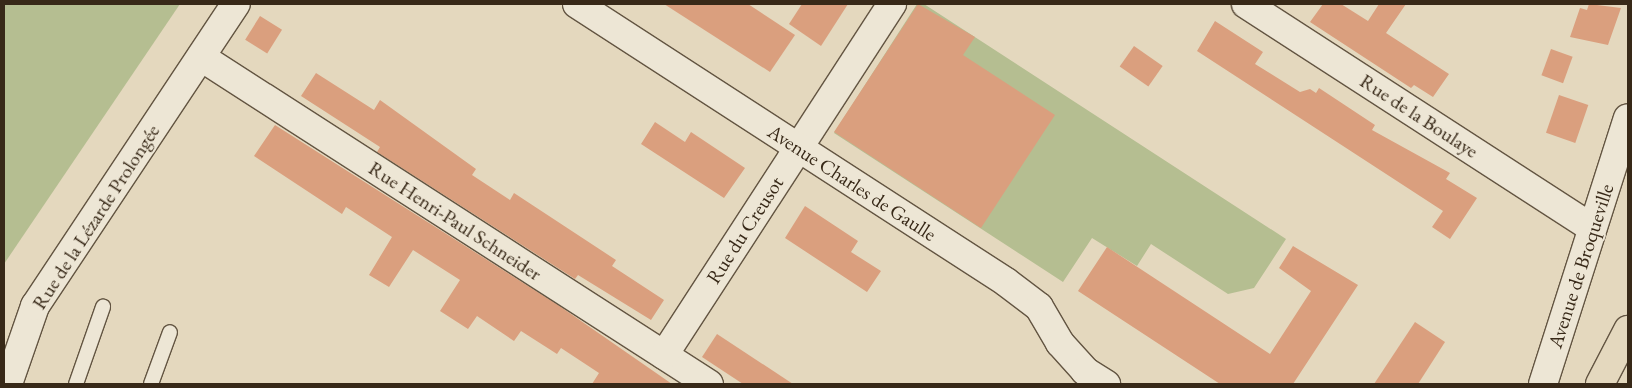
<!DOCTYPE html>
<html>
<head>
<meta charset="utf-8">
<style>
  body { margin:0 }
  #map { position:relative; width:1632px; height:388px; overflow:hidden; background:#e4d8be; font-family:"EB Garamond",serif }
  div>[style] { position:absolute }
  .green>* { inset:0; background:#b5be91 }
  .building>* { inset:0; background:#da9f7e; transform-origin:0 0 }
  .roads { filter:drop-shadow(1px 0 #635542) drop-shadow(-1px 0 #635542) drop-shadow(0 1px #635542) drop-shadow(0 -1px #635542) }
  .service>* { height:14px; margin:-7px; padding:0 7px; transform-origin:7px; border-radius:7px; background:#ede6d5 }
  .minor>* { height:28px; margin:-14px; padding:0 14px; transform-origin:14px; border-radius:14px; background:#ede6d5 }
  .tertiary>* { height:28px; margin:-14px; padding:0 14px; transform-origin:14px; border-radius:14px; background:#ede6d5 }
  .primary>* { height:28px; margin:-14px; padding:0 14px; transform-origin:14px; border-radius:14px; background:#e4d8be }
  span { translate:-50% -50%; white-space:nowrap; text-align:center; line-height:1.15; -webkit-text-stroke:4px #ede6d5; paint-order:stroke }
  .street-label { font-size:20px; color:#382918 }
  .frame { position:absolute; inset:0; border:5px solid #382918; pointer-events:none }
</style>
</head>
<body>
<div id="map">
  <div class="green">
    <i style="clip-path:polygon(4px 4px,180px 4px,4px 264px)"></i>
    <i style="clip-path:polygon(917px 4px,924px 4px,1286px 239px,1254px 288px,1228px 294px,1151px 244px,1137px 266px,1092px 238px,1063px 282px,834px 133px)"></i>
  </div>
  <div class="building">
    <i style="clip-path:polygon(664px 4px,748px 4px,795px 35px,770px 72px)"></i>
    <i style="clip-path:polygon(802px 4px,848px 4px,821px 46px,789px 24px)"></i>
    <i style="clip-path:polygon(918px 4px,975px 37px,963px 55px,1055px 115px,981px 228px,834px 132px)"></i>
    <i style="clip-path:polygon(1323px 4px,1341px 4px,1368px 21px,1379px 4px,1406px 4px,1386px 33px,1449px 74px,1433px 97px,1414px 85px,1411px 88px,1310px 22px)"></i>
    <i style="clip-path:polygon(1589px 4px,1621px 8px,1608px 45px,1570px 37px,1580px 8px,1587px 10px)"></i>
    <i style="left:260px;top:16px;width:26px;height:28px;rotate:32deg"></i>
    <i style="clip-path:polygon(1215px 21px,1263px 52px,1255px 64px,1300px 92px,1310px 89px,1316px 93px,1319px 88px,1375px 125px,1372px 130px,1450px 173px,1446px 179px,1477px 198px,1450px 239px,1432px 227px,1443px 211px,1197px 51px)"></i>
    <i style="left:1134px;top:46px;width:35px;height:25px;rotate:35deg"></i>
    <i style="left:1551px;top:49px;width:23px;height:28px;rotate:20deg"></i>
    <i style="clip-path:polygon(316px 73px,374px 110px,380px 100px,476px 169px,472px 175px,510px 200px,514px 193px,616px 260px,612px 266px,664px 300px,651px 320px,578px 275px,575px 279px,377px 152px,380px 147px,301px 96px)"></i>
    <i style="left:1559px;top:95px;width:31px;height:40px;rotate:19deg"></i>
    <i style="clip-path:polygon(655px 122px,685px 142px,691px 132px,745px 168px,724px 198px,641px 144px)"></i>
    <i style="clip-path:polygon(275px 125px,558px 305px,672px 384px,592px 384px,599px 373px,561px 348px,557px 354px,521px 331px,514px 341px,477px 316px,468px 329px,440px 311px,460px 280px,413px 250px,389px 287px,369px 275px,392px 237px,346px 207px,342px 214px,254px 156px)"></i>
    <i style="clip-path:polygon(805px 206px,858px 241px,851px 252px,881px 271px,867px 292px,785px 238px)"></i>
    <i style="clip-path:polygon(1293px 246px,1358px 285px,1293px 384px,1220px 384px,1078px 291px,1107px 247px,1270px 354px,1311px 291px,1279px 268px)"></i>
    <i style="clip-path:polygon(1415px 322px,1445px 342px,1418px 384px,1374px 384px)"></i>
    <i style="clip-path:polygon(717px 334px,793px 384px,743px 384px,702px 357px)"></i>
  </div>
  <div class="roads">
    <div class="service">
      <i style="left:76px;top:384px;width:82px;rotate:-70.7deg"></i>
      <i style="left:151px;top:384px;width:55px;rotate:-69.9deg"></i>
    </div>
    <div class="minor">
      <i style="left:1246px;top:4px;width:412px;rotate:32.9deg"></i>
      <i style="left:201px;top:57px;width:604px;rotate:32.77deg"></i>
      <i style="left:664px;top:355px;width:419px;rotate:-57deg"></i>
      <i style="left:8px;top:384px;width:83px;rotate:-70.9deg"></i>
      <i style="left:35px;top:306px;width:363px;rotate:-56.4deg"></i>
    </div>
    <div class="tertiary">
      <i style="left:577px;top:4px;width:511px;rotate:32.94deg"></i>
      <i style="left:1006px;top:282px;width:41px;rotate:37.1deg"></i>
      <i style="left:1039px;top:307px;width:42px;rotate:59.7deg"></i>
      <i style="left:1060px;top:343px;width:38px;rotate:48deg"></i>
      <i style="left:1085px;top:371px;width:25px;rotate:32deg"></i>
      <i style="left:1543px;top:384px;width:279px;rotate:-72.3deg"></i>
    </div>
    <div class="primary">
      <i style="left:1600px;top:384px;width:61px;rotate:-62.6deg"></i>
    </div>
  </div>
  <div class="street-label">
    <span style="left:1419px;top:116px;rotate:33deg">Rue de la Boulaye</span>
    <span style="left:852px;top:183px;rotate:33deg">Avenue Charles de Gaulle</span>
    <span style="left:96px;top:217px;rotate:-57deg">Rue de la Lézarde Prolongée</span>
    <span style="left:455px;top:221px;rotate:33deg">Rue Henri-Paul Schneider</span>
    <span style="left:745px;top:230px;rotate:-57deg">Rue du Creusot</span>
    <span style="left:1581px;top:266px;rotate:-72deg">Avenue de Broqueville</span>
  </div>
  <div class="frame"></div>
</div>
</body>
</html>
